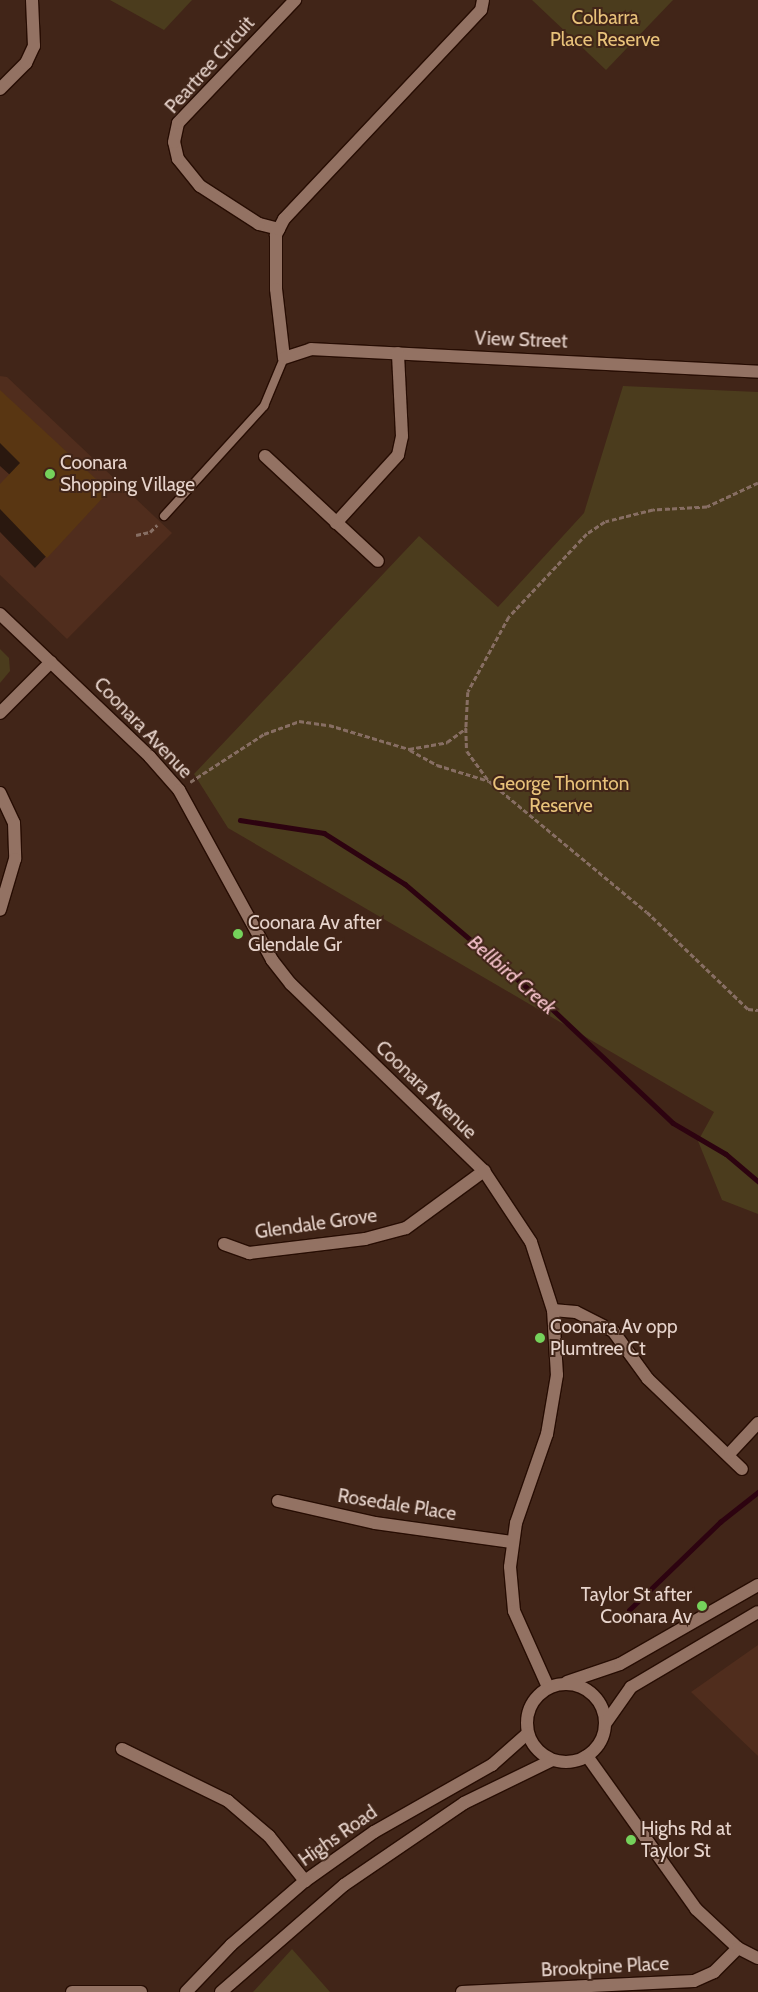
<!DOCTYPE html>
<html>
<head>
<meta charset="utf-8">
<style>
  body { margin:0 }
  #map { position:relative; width:758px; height:1992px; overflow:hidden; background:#412518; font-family:Cabin,sans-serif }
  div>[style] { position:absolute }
  .built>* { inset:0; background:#502d1d }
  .green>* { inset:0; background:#4b3c1d }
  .shadow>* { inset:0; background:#0007 }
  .stream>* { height:4.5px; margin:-2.25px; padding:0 2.25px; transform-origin:2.25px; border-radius:2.25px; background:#2d0310 }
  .building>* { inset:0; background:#593612 }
  .path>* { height:2.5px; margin-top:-1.25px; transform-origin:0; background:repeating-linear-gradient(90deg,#876e63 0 5px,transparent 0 7.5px) }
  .roads { filter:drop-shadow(1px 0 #270d03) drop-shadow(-1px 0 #270d03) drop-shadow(0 1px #270d03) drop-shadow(0 -1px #270d03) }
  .service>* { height:8px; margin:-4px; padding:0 4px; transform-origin:4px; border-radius:4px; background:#937263 }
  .minor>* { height:12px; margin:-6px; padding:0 6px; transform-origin:6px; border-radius:6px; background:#937263 }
  .tertiary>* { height:12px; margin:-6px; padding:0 6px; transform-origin:6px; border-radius:6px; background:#937263 }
  .tertiary>.ring { margin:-6px; padding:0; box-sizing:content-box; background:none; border:12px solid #937263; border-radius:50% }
  .dots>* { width:14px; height:14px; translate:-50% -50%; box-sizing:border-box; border:2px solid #412518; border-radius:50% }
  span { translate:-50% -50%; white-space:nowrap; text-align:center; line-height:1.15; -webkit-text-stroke:4px #412518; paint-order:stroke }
  .park-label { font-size:19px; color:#e8c27a }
  .street-label { font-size:19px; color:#e7d4cc }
  .poi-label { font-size:19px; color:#e7d4cc }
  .left { translate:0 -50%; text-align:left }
  .right { translate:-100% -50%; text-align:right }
  .water-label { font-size:20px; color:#f7c3cc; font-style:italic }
</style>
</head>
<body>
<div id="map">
  <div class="built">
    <i style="clip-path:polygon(0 376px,7px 377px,172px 533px,67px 639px,0 575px)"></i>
    <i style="clip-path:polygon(758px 1645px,758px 1756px,691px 1692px)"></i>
  </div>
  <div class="green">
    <i style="clip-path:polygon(110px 0,192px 0,164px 30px)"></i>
    <i style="clip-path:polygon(532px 0,673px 0,606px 70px)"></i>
    <i style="clip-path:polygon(623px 386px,758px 392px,758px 1214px,722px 1200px,698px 1141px,714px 1112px,228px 828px,194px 774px,419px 536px,498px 607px,584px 513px)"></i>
    <i style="clip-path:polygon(0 649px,9px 658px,10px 671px,0 683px)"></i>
    <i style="clip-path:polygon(292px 1949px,330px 1992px,253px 1992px)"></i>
  </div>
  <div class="shadow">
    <i style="clip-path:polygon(0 391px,108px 491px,35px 568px,0 532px,0 485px,10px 475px,0 466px)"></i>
  </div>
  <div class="stream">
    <i style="left:240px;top:820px;width:85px;rotate:8.8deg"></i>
    <i style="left:324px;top:833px;width:96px;rotate:32.2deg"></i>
    <i style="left:405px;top:884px;width:189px;rotate:40.3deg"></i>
    <i style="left:549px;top:1006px;width:170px;rotate:43.3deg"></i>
    <i style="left:673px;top:1123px;width:61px;rotate:30.3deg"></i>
    <i style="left:726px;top:1154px;width:42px;rotate:40.2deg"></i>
    <i style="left:629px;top:1610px;width:127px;rotate:-44deg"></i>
    <i style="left:720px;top:1522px;width:48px;rotate:-38.3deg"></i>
  </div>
  <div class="building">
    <i style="clip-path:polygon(0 390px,109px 491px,47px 558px,0 509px,0 484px,20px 463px,0 443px)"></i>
  </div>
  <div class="path">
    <i style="left:758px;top:483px;width:56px;rotate:154.8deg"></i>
    <i style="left:707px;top:507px;width:54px;rotate:176.8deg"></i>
    <i style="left:653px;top:510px;width:49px;rotate:166deg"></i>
    <i style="left:605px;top:522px;width:22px;rotate:146deg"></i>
    <i style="left:587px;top:534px;width:114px;rotate:133.2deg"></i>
    <i style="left:509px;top:617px;width:85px;rotate:118.7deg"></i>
    <i style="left:468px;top:692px;width:36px;rotate:93deg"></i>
    <i style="left:466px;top:728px;width:23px;rotate:88deg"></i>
    <i style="left:467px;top:751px;width:37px;rotate:54deg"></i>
    <i style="left:489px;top:781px;width:205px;rotate:39.7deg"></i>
    <i style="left:647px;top:912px;width:140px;rotate:43.8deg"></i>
    <i style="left:748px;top:1009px;width:10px;rotate:6deg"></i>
    <i style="left:136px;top:535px;width:14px;rotate:-12deg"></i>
    <i style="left:150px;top:532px;width:10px;rotate:-45deg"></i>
    <i style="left:410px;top:750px;width:31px;rotate:29deg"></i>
    <i style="left:437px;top:765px;width:54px;rotate:17.1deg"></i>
    <i style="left:190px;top:782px;width:88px;rotate:-33deg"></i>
    <i style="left:264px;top:734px;width:37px;rotate:-20deg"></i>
    <i style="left:299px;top:721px;width:30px;rotate:8deg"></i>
    <i style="left:329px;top:725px;width:84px;rotate:16.7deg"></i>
    <i style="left:409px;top:749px;width:39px;rotate:-10deg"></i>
    <i style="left:447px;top:742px;width:24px;rotate:-36deg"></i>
  </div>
  <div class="roads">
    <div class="service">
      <i style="left:164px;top:516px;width:149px;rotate:-47.7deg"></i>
      <i style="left:264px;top:406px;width:52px;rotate:-67.4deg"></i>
    </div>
    <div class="minor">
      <i style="left:483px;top:0;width:10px;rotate:101deg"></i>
      <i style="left:481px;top:10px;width:287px;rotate:133.3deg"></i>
      <i style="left:284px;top:219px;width:18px;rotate:117deg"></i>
      <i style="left:276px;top:235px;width:54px;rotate:90deg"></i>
      <i style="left:276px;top:289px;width:69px;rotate:83.4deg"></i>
      <i style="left:284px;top:358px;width:28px;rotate:-18deg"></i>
      <i style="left:311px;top:349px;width:448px;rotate:2.9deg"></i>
      <i style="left:0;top:89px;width:37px;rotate:-45deg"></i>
      <i style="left:26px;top:63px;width:19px;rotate:-65deg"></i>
      <i style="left:34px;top:46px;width:46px;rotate:-92.5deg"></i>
      <i style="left:279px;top:229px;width:21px;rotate:-166deg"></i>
      <i style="left:259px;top:224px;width:70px;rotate:-147.2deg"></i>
      <i style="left:200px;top:186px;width:35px;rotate:-129deg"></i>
      <i style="left:178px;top:159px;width:17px;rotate:-103deg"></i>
      <i style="left:174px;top:142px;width:19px;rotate:-78deg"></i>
      <i style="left:178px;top:123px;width:170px;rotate:-46.4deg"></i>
      <i style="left:265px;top:456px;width:154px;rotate:42.9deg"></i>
      <i style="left:336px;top:523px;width:92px;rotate:-47.6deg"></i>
      <i style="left:398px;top:455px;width:19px;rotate:-78deg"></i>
      <i style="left:402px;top:436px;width:83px;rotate:-92.8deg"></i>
      <i style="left:0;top:713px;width:72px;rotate:-45deg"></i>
      <i style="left:0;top:793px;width:33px;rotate:65deg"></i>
      <i style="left:14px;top:823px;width:36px;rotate:88deg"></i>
      <i style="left:15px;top:859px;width:53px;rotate:106.4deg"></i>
      <i style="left:224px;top:1244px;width:27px;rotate:20deg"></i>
      <i style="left:249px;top:1253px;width:117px;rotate:-6.9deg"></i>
      <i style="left:365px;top:1239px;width:42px;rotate:-15deg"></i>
      <i style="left:406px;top:1228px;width:97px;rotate:-36.2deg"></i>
      <i style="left:553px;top:1310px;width:23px;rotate:5deg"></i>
      <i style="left:576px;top:1312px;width:42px;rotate:27.2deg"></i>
      <i style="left:613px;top:1331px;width:59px;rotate:53.9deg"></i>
      <i style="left:648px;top:1379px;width:130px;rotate:43.8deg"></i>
      <i style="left:730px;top:1453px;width:41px;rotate:-47deg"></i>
      <i style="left:278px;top:1501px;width:99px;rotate:12.8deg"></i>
      <i style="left:375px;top:1523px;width:138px;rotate:7.9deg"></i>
      <i style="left:122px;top:1749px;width:118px;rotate:26.1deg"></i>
      <i style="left:228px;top:1801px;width:54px;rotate:40.5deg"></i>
      <i style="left:269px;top:1836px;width:58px;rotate:51.3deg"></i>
      <i style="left:72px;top:1992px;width:69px"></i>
      <i style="left:462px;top:1992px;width:232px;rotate:-2.7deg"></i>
      <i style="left:694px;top:1981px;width:22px;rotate:-24deg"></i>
      <i style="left:714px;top:1972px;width:34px;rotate:-45deg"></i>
    </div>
    <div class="tertiary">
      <i style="left:0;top:614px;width:207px;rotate:43.6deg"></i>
      <i style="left:150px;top:757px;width:44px;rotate:48.7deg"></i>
      <i style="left:179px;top:790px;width:194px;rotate:61.3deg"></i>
      <i style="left:272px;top:960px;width:31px;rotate:52deg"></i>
      <i style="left:291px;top:984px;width:269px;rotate:44.1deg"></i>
      <i style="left:484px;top:1171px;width:85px;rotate:56.5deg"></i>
      <i style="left:531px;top:1242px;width:71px;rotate:72.1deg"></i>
      <i style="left:553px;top:1310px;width:65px;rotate:86.5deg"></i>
      <i style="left:557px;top:1375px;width:60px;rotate:99.6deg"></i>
      <i style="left:547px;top:1434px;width:94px;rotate:109.2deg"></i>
      <i style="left:516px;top:1523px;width:44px;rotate:97.8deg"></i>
      <i style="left:510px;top:1567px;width:44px;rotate:84.8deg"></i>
      <i style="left:514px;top:1611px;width:83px;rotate:65.9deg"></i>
      <i style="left:567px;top:1682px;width:56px;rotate:-18.8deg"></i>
      <i style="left:620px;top:1664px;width:159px;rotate:-29.8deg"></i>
      <i class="ring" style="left:527px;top:1684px;width:66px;height:66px"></i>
      <i style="left:605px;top:1724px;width:45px;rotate:-54.9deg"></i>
      <i style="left:631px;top:1687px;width:147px;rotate:-30.6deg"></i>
      <i style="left:587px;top:1756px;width:188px;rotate:54.5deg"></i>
      <i style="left:696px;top:1909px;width:57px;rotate:42.9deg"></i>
      <i style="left:738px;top:1948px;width:22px;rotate:27deg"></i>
      <i style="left:186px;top:1992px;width:65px;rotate:-46.2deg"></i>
      <i style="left:231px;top:1945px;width:98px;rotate:-40.9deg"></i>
      <i style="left:305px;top:1881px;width:85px;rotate:-35.4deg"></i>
      <i style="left:374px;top:1832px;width:136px;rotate:-29.6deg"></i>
      <i style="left:492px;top:1765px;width:48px;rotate:-41.6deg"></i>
      <i style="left:221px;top:1992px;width:163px;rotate:-41deg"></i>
      <i style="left:344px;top:1885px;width:145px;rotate:-34.3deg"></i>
      <i style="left:464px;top:1803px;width:98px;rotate:-26deg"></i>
    </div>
  </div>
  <div class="dots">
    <i style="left:50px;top:474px;background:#75d25b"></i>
    <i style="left:238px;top:934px;background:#75d25b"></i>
    <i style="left:540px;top:1338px;background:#75d25b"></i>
    <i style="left:702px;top:1606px;background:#75d25b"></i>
    <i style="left:631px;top:1840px;background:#75d25b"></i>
  </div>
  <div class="park-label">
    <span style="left:605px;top:29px">Colbarra<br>Place Reserve</span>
    <span style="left:561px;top:795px">George Thornton<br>Reserve</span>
  </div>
  <div class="street-label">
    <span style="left:210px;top:65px;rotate:-48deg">Peartree Circuit</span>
    <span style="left:521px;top:340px;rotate:2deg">View Street</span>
    <span style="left:143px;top:728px;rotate:46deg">Coonara Avenue</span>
    <span style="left:426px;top:1090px;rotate:44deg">Coonara Avenue</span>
    <span style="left:316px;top:1224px;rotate:-8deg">Glendale Grove</span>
    <span style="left:397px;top:1505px;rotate:9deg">Rosedale Place</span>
    <span style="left:338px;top:1836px;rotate:-35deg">Highs Road</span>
    <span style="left:605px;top:1967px;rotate:-3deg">Brookpine Place</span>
  </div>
  <div class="poi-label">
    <span class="left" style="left:60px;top:474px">Coonara<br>Shopping Village</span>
    <span class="left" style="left:248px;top:934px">Coonara Av after<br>Glendale Gr</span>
    <span class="left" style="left:550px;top:1338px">Coonara Av opp<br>Plumtree Ct</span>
    <span class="right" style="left:692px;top:1606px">Taylor St after<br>Coonara Av</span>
    <span class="left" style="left:641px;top:1840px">Highs Rd at<br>Taylor St</span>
  </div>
  <div class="water-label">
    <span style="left:512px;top:975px;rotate:41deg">Bellbird Creek</span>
  </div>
</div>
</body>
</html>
